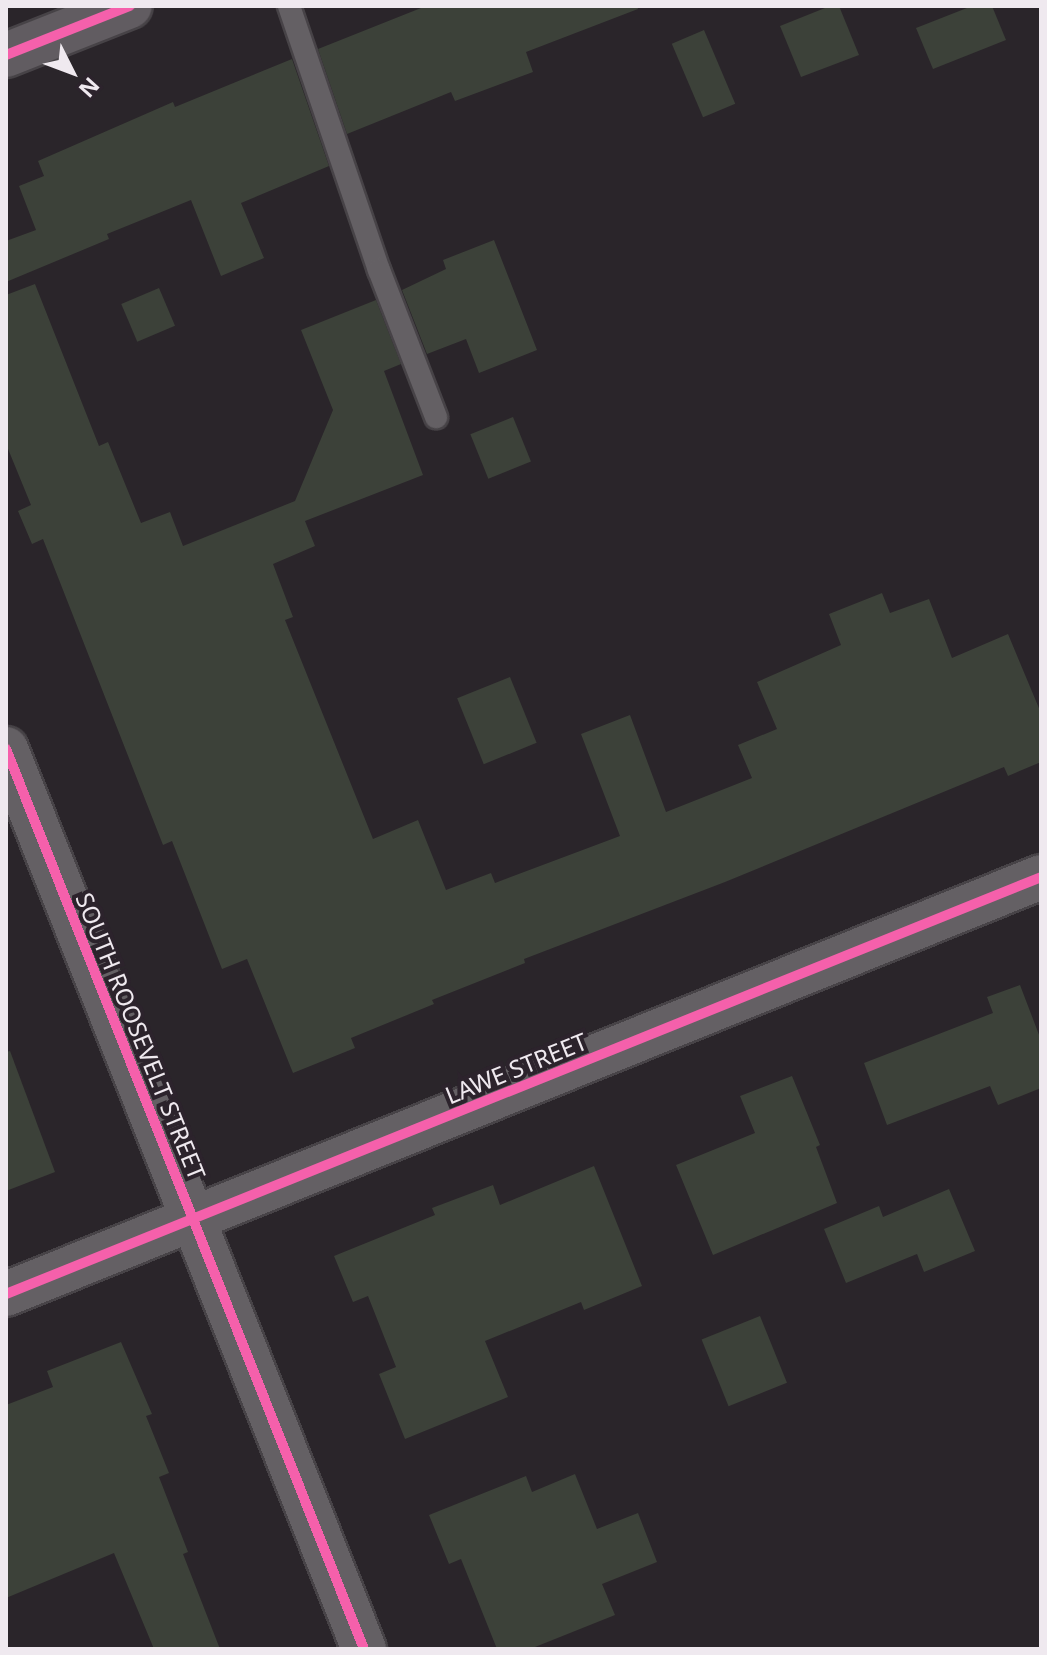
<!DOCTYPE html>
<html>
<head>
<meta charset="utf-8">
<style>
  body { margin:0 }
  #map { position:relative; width:1047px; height:1655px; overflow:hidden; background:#2a252a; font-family:"Noto Sans",sans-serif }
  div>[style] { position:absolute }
  .building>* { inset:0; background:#3c4139; transform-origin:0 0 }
  .roads { filter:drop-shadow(2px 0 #474347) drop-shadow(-2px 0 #474347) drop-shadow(0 2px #474347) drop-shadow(0 -2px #474347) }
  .lane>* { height:22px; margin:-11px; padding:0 11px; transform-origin:11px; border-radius:11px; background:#646064 }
  .street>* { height:44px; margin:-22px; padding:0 22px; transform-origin:22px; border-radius:22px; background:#646064 }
  .secondary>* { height:44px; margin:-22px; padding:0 22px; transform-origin:22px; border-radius:22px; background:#615c61 }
  .cycleway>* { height:10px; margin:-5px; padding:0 5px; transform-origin:5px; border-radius:5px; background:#f560ab }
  span { translate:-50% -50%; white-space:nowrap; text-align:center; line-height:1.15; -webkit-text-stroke:8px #2c232c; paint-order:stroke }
  .street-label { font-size:24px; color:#efe9ef }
  .frame { position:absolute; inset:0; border:8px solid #efe9ef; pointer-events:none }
  .north { position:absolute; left:32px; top:32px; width:80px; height:80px; -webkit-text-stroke:6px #2c232c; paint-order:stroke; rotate:132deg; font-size:22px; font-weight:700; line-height:32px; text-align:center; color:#efe9ef }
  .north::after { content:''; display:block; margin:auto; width:28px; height:36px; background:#efe9ef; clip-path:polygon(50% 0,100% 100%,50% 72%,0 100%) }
</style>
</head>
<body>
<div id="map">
  <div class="building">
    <i style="clip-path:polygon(426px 6px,637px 6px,638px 9px,526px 52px,533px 72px,455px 101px,451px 92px,347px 134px,318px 49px)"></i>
    <i style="clip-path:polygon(830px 6px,839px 6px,859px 55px,801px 77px,780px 26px)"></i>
    <i style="clip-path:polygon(972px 6px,992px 6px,1006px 40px,933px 69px,916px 28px)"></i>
    <i style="left:704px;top:30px;width:80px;height:35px;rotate:67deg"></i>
    <i style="clip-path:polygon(292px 59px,329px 166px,241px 203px,264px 258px,221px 276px,191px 200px,107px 234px,109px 239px,6px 282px,6px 241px,36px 230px,19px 186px,44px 176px,38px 161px,173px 102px,175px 107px)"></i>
    <i style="clip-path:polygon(494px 240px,537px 350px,479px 373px,466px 339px,427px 354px,402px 290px,446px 269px,443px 260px)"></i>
    <i style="clip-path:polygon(35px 284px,99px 446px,108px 442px,141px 523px,170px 512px,183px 546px,295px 501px,333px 410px,301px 330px,376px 300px,401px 364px,384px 371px,423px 475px,305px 521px,315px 546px,273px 564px,293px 617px,285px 620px,373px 839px,418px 820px,446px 890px,491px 873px,495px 883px,620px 836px,581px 734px,630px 715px,666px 812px,752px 778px,738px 745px,777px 729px,757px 682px,841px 645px,829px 614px,882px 593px,890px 613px,929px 599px,952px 658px,1008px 634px,1041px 713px,1041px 762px,1008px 776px,1004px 767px,725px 882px,524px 959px,525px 963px,432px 1000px,434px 1004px,351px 1038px,355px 1048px,293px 1073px,247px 959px,222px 969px,172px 841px,163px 845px,43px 539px,32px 544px,18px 511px,31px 505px,6px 444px,6px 295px)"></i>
    <i style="left:159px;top:288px;width:41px;height:41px;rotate:67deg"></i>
    <i style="left:513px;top:417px;width:48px;height:46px;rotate:68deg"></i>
    <i style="left:510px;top:677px;width:71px;height:57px;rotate:68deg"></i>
    <i style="clip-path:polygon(1020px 985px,1041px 1040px,1041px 1088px,998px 1105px,990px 1086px,887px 1125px,864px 1063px,993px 1013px,987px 997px)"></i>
    <i style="clip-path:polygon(10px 1051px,55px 1172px,6px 1191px,6px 1052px)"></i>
    <i style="clip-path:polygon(792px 1076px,820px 1145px,816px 1147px,837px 1203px,713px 1255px,676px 1165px,755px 1133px,740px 1096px)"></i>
    <i style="clip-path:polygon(594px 1166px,642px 1286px,584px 1310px,581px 1302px,485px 1341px,508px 1397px,405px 1439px,379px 1374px,396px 1367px,368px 1296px,353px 1302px,334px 1256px,435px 1215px,432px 1208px,493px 1185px,500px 1205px)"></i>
    <i style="clip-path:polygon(949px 1189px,975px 1251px,924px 1272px,917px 1254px,846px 1283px,824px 1229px,879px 1206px,883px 1217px)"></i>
    <i style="left:760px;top:1316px;width:72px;height:63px;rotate:68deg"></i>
    <i style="clip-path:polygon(121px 1342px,152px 1414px,146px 1416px,169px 1473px,159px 1477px,188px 1552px,183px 1554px,220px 1649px,154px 1649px,114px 1553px,6px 1598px,6px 1405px,53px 1387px,47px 1371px)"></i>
    <i style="clip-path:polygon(575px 1474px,597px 1529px,638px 1513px,657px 1562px,602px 1584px,615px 1615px,530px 1649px,497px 1649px,461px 1559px,449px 1564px,429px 1515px,526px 1476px,532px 1492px)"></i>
  </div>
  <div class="roads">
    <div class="lane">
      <i style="left:289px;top:6px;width:279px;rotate:71.2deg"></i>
      <i style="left:379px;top:270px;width:158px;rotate:68.8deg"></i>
    </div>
    <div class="street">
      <i style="left:6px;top:749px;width:969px;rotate:68.31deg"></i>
      <i style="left:6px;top:1294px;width:1116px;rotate:-21.94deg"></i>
    </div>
    <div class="secondary">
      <i style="left:6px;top:55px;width:133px;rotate:-21.6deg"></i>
    </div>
  </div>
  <div class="cycleway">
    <i style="left:6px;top:55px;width:133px;rotate:-21.6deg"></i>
    <i style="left:6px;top:749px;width:969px;rotate:68.31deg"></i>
    <i style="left:6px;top:1294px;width:1116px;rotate:-21.94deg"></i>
  </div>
  <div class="street-label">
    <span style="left:141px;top:1036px;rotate:68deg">SOUTH ROOSEVELT STREET</span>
    <span style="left:516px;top:1068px;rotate:-22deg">LAWE STREET</span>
  </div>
  <div class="frame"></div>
  <div class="north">N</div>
</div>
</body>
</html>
